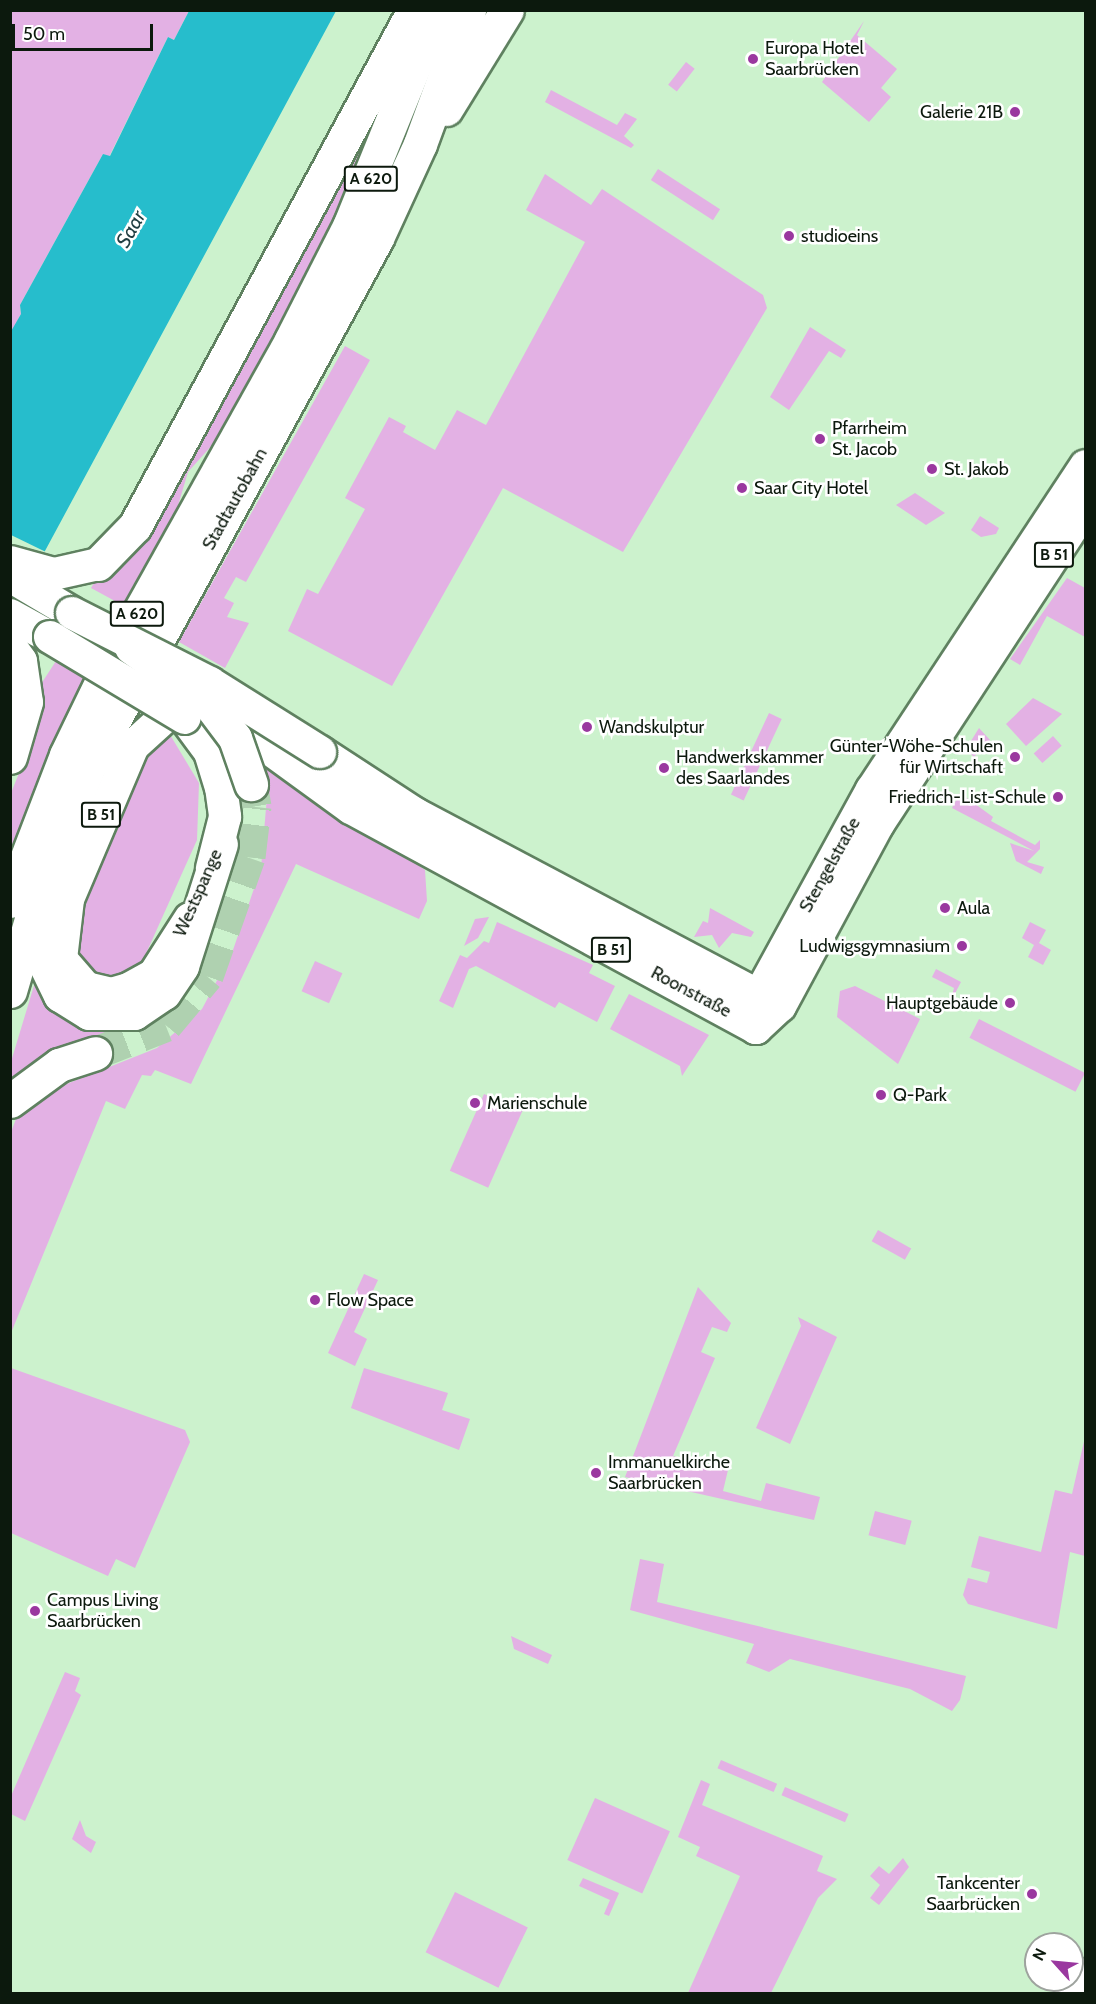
<!DOCTYPE html>
<html>
<head>
<meta charset="utf-8">
<style>
  body { margin:0 }
  #map { position:relative; width:1096px; height:2004px; overflow:hidden; background:#ccf2cd; font-family:Cabin,sans-serif }
  div>[style] { position:absolute }
  .green>* { inset:0; background:#e3b1e4; transform-origin:0 0 }
  .water>* { inset:0; background:#26bdcc }
  .pier>* { inset:0; background:#ccf2cd }
  .highway-tunnel>* { height:33px; margin-top:-16.5px; transform-origin:0; background:repeating-linear-gradient(90deg,#afd1b0 0 33px,transparent 0 49px) }
  .roads { filter:drop-shadow(2px 0 #5f8160) drop-shadow(-2px 0 #5f8160) drop-shadow(0 2px #5f8160) drop-shadow(0 -2px #5f8160) }
  .major>* { height:32px; margin:-16px; padding:0 16px; transform-origin:16px; border-radius:16px; background:#fff }
  .highway>* { height:33px; margin:-16.5px; padding:0 16.5px; transform-origin:16.5px; border-radius:16.5px; background:#fff }
  .bridges { filter:drop-shadow(2px 0 #5f8160) drop-shadow(-2px 0 #5f8160) drop-shadow(0 2px #5f8160) drop-shadow(0 -2px #5f8160) }
  .major-bridge>* { height:32px; margin:-16px; padding:0 16px; transform-origin:16px; border-radius:16px; background:#fff }
  .highway-bridge>* { height:33px; margin:-16.5px; padding:0 16.5px; transform-origin:16.5px; border-radius:16.5px; background:#fff }
  .dots>* { width:16px; height:16px; translate:-50% -50%; box-sizing:border-box; border:3px solid #fff; border-radius:50% }
  span { translate:-50% -50%; white-space:nowrap; text-align:center; line-height:1.15; -webkit-text-stroke:5px #fff; paint-order:stroke }
  .shield-label span { padding:2px 4px; background:#fff; border:2px solid; border-radius:4px; -webkit-text-stroke-width:0 }
  .shield-label { font-size:16px; color:#0c190d; font-weight:700 }
  .poi-label { font-size:18px; color:#0c190d }
  .left { translate:0 -50%; text-align:left }
  .right { translate:-100% -50%; text-align:right }
  .street-label { font-size:18px; color:#0c190d }
  .water-label { font-size:20px; color:#223f43; font-style:italic }
  .frame { position:absolute; inset:0; border:12px solid #0c190d; pointer-events:none }
  .north { position:absolute; left:1024px; top:1932px; width:60px; height:60px; box-sizing:border-box; background:#fff; border:2px solid #9ea39e; border-radius:50%; rotate:297deg; font-size:16px; font-weight:700; line-height:24px; text-align:center; color:#0c190d }
  .north::after { content:''; display:block; margin:auto; width:21px; height:27px; background:#9a389f; clip-path:polygon(50% 0,100% 100%,50% 72%,0 100%) }
  .scale { position:absolute; left:12px; top:24px; width:141px; height:27px; box-sizing:border-box; border:3px solid #0c190d; border-top:0; padding-left:8px; font-size:18px; line-height:21px; white-space:nowrap; color:#0c190d; -webkit-text-stroke:4px #fff; paint-order:stroke }
</style>
</head>
<body>
<div id="map">
  <div class="green">
    <i style="clip-path:polygon(11px 11px,189px 11px,174px 40px,168px 37px,109px 157px,103px 154px,20px 305px,21px 314px,11px 333px)"></i>
    <i style="clip-path:polygon(864px 21px,857px 35px,897px 69px,881px 88px,891px 97px,869px 122px,822px 82px)"></i>
    <i style="left:686px;top:62px;width:11px;height:29px;rotate:38deg"></i>
    <i style="clip-path:polygon(551px 90px,617px 125px,625px 113px,637px 119px,624px 136px,634px 145px,631px 148px,545px 102px)"></i>
    <i style="clip-path:polygon(386px 93px,343px 208px,222px 434px,188px 472px,174px 519px,126px 607px,91px 588px,94px 583px,123px 564px,153px 524px)"></i>
    <i style="left:658px;top:169px;width:74px;height:13px;rotate:33deg"></i>
    <i style="clip-path:polygon(545px 174px,591px 205px,602px 189px,763px 295px,767px 308px,623px 552px,503px 488px,392px 686px,288px 631px,307px 589px,318px 594px,365px 509px,345px 498px,389px 417px,406px 426px,403px 432px,435px 450px,457px 410px,486px 425px,585px 242px,526px 210px)"></i>
    <i style="clip-path:polygon(810px 327px,846px 350px,841px 358px,829px 351px,789px 410px,770px 397px)"></i>
    <i style="clip-path:polygon(345px 346px,370px 360px,246px 582px,236px 577px,224px 598px,234px 603px,227px 617px,249px 623px,225px 668px,179px 642px)"></i>
    <i style="clip-path:polygon(915px 493px,945px 513px,926px 525px,896px 505px)"></i>
    <i style="clip-path:polygon(980px 516px,999px 528px,996px 534px,981px 537px,971px 530px)"></i>
    <i style="clip-path:polygon(1067px 578px,1085px 588px,1085px 637px,1047px 616px,1020px 665px,1010px 659px)"></i>
    <i style="clip-path:polygon(56px 661px,89px 679px,53px 749px,11px 858px,11px 793px,34px 736px,41px 684px)"></i>
    <i style="clip-path:polygon(1033px 698px,1062px 714px,1026px 746px,1006px 724px)"></i>
    <i style="left:769px;top:713px;width:14px;height:90px;rotate:25deg"></i>
    <i style="clip-path:polygon(979px 728px,990px 740px,974px 757px,966px 749px)"></i>
    <i style="clip-path:polygon(169px 733px,199px 783px,197px 840px,144px 958px,124px 978px,100px 979px,77px 960px,75px 919px,148px 749px)"></i>
    <i style="left:1053px;top:736px;width:13px;height:26px;rotate:48deg"></i>
    <i style="clip-path:polygon(259px 754px,425px 870px,427px 901px,419px 919px,296px 864px,191px 1084px,155px 1070px,151px 1076px,142px 1075px,125px 1109px,106px 1101px,11px 1333px,11px 1132px,18px 1114px,54px 1089px,157px 1048px,202px 1009px,233px 950px,261px 868px,267px 796px)"></i>
    <i style="clip-path:polygon(960px 793px,993px 817px,991px 821px,1035px 845px,1040px 840px,1040px 849px,1027px 862px,1044px 867px,1041px 874px,1016px 861px,1010px 843px,1034px 851px,952px 808px)"></i>
    <i style="clip-path:polygon(710px 908px,754px 932px,751px 937px,732px 933px,719px 948px,712px 935px,694px 937px,703px 921px,708px 923px)"></i>
    <i style="clip-path:polygon(489px 917px,478px 938px,464px 946px,475px 919px)"></i>
    <i style="clip-path:polygon(497px 922px,593px 965px,589px 973px,615px 986px,597px 1022px,559px 1002px,555px 1008px,476px 966px,469px 969px,453px 1008px,439px 1001px,460px 955px,467px 958px,484px 941px,489px 943px)"></i>
    <i style="clip-path:polygon(1030px 922px,1046px 930px,1039px 943px,1051px 950px,1043px 965px,1028px 957px,1034px 945px,1022px 938px)"></i>
    <i style="left:315px;top:961px;width:30px;height:33px;rotate:24deg"></i>
    <i style="clip-path:polygon(936px 969px,961px 982px,950px 1003px,954px 988px,932px 977px)"></i>
    <i style="clip-path:polygon(36px 979px,128px 1028px,58px 1053px,17px 1079px,11px 1076px,10px 1065px)"></i>
    <i style="clip-path:polygon(855px 986px,920px 1019px,898px 1064px,837px 1017px,840px 991px)"></i>
    <i style="clip-path:polygon(629px 994px,709px 1035px,682px 1076px,680px 1066px,610px 1029px)"></i>
    <i style="left:979px;top:1019px;width:119px;height:21px;rotate:27deg"></i>
    <i style="left:484px;top:1094px;width:42px;height:84px;rotate:24deg"></i>
    <i style="left:878px;top:1230px;width:38px;height:13px;rotate:29deg"></i>
    <i style="clip-path:polygon(364px 1274px,378px 1280px,354px 1332px,367px 1339px,355px 1366px,328px 1353px)"></i>
    <i style="clip-path:polygon(698px 1287px,731px 1323px,727px 1332px,712px 1327px,701px 1352px,715px 1358px,673px 1456px,728px 1470px,723px 1491px,761px 1501px,766px 1483px,820px 1497px,814px 1520px,625px 1477px)"></i>
    <i style="clip-path:polygon(798px 1317px,837px 1337px,790px 1444px,756px 1428px,801px 1326px)"></i>
    <i style="clip-path:polygon(11px 1368px,185px 1430px,190px 1442px,135px 1568px,116px 1559px,108px 1576px,11px 1533px)"></i>
    <i style="clip-path:polygon(364px 1368px,448px 1393px,442px 1410px,470px 1419px,459px 1450px,351px 1408px)"></i>
    <i style="clip-path:polygon(1085px 1437px,1085px 1556px,1070px 1552px,1057px 1629px,968px 1604px,963px 1595px,968px 1578px,987px 1583px,990px 1572px,971px 1567px,979px 1536px,1041px 1552px,1055px 1490px,1072px 1494px)"></i>
    <i style="left:875px;top:1511px;width:38px;height:25px;rotate:15deg"></i>
    <i style="clip-path:polygon(640px 1559px,664px 1564px,657px 1602px,966px 1676px,960px 1700px,952px 1711px,910px 1689px,790px 1659px,769px 1672px,746px 1663px,754px 1644px,630px 1610px)"></i>
    <i style="clip-path:polygon(511px 1636px,552px 1655px,548px 1664px,514px 1649px)"></i>
    <i style="clip-path:polygon(65px 1672px,80px 1678px,75px 1691px,81px 1695px,25px 1821px,11px 1814px,11px 1796px)"></i>
    <i style="left:721px;top:1760px;width:61px;height:9px;rotate:23deg"></i>
    <i style="clip-path:polygon(701px 1780px,710px 1784px,702px 1805px,823px 1856px,817px 1871px,837px 1879px,818px 1898px,771px 1993px,688px 1993px,740px 1876px,696px 1856px,700px 1847px,678px 1837px)"></i>
    <i style="left:785px;top:1787px;width:69px;height:9px;rotate:23deg"></i>
    <i style="left:595px;top:1798px;width:82px;height:68px;rotate:24deg"></i>
    <i style="clip-path:polygon(80px 1820px,86px 1836px,96px 1842px,91px 1853px,72px 1839px)"></i>
    <i style="clip-path:polygon(903px 1858px,909px 1867px,879px 1905px,870px 1898px,880px 1885px,870px 1876px,879px 1866px,889px 1874px)"></i>
    <i style="clip-path:polygon(583px 1878px,619px 1893px,609px 1916px,604px 1914px,610px 1900px,579px 1886px)"></i>
    <i style="left:455px;top:1892px;width:81px;height:67px;rotate:26deg"></i>
  </div>
  <div class="water">
    <i style="clip-path:polygon(189px 11px,336px 11px,11px 614px,10px 333px,21px 314px,20px 305px,103px 154px,110px 156px,168px 37px,174px 40px)"></i>
  </div>
  <div class="pier">
    <i style="clip-path:polygon(11px 535px,46px 552px,10px 617px)"></i>
  </div>
  <div class="highway-tunnel">
    <i style="left:95px;top:1053px;width:76px;rotate:-21.5deg"></i>
    <i style="left:166px;top:1025px;width:64px;rotate:-50.1deg"></i>
    <i style="left:207px;top:976px;width:126px;rotate:-70.6deg"></i>
    <i style="left:249px;top:857px;width:51px;rotate:-83.3deg"></i>
    <i style="left:255px;top:806px;width:22px;rotate:-100deg"></i>
  </div>
  <div class="roads">
    <div class="major">
      <i style="left:10px;top:562px;width:46px;rotate:15.3deg"></i>
      <i style="left:54px;top:574px;width:45px;rotate:-12.8deg"></i>
      <i style="left:10px;top:576px;width:72px;rotate:30.8deg"></i>
      <i style="left:10px;top:615px;width:46px;rotate:28.8deg"></i>
      <i style="left:185px;top:718px;width:42px;rotate:53.7deg"></i>
      <i style="left:210px;top:752px;width:37px;rotate:73deg"></i>
      <i style="left:221px;top:787px;width:30px;rotate:82deg"></i>
      <i style="left:225px;top:817px;width:53px;rotate:104.3deg"></i>
      <i style="left:320px;top:752px;width:113px;rotate:33.1deg"></i>
      <i style="left:415px;top:814px;width:389px;rotate:27.9deg"></i>
      <i style="left:190px;top:919px;width:67px;rotate:122.7deg"></i>
      <i style="left:154px;top:975px;width:29px;rotate:151deg"></i>
      <i style="left:129px;top:989px;width:18px;rotate:164deg"></i>
      <i style="left:112px;top:994px;width:27px;rotate:-167deg"></i>
      <i style="left:86px;top:988px;width:38px;rotate:-131deg"></i>
      <i style="left:61px;top:959px;width:60px;rotate:-83.3deg"></i>
      <i style="left:68px;top:899px;width:166px;rotate:-67deg"></i>
      <i style="left:133px;top:746px;width:45px;rotate:-42.3deg"></i>
      <i style="left:166px;top:716px;width:40px;rotate:-12deg"></i>
      <i style="left:205px;top:708px;width:19px;rotate:21deg"></i>
      <i style="left:223px;top:715px;width:158px;rotate:36deg"></i>
      <i style="left:351px;top:808px;width:461px;rotate:28.5deg"></i>
      <i style="left:756px;top:1028px;width:32px;rotate:-85deg"></i>
      <i style="left:759px;top:996px;width:235px;rotate:-61.3deg"></i>
      <i style="left:872px;top:790px;width:388px;rotate:-56.6deg"></i>
      <i style="left:756px;top:1028px;width:33px;rotate:-43deg"></i>
      <i style="left:780px;top:1006px;width:207px;rotate:-61.7deg"></i>
      <i style="left:878px;top:824px;width:380px;rotate:-56.8deg"></i>
      <i style="left:1071px;top:1994px;width:24px;rotate:-52deg"></i>
    </div>
    <div class="highway">
      <i style="left:446px;top:109px;width:116px;rotate:-58.4deg"></i>
      <i style="left:98px;top:564px;width:53px;rotate:-45.8deg"></i>
      <i style="left:135px;top:526px;width:587px;rotate:-61.6deg"></i>
      <i style="left:10px;top:647px;width:17px;rotate:54deg"></i>
      <i style="left:20px;top:661px;width:41px;rotate:81.7deg"></i>
      <i style="left:26px;top:702px;width:57px;rotate:106.2deg"></i>
      <i style="left:10px;top:901px;width:156px;rotate:-69deg"></i>
      <i style="left:66px;top:755px;width:97px;rotate:-64.2deg"></i>
      <i style="left:108px;top:668px;width:376px;rotate:-60.8deg"></i>
      <i style="left:291px;top:340px;width:130px;rotate:-63deg"></i>
      <i style="left:350px;top:224px;width:231px;rotate:-67.9deg"></i>
      <i style="left:45px;top:919px;width:34px;rotate:100deg"></i>
      <i style="left:39px;top:952px;width:48px;rotate:64deg"></i>
      <i style="left:60px;top:995px;width:34px;rotate:32deg"></i>
      <i style="left:89px;top:1013px;width:45px"></i>
      <i style="left:134px;top:1013px;width:36px;rotate:-34deg"></i>
      <i style="left:164px;top:993px;width:32px;rotate:-56deg"></i>
      <i style="left:182px;top:966px;width:128px;rotate:-72.3deg"></i>
      <i style="left:10px;top:991px;width:121px;rotate:-73.7deg"></i>
      <i style="left:44px;top:875px;width:120px;rotate:-67.5deg"></i>
      <i style="left:90px;top:764px;width:599px;rotate:-61.38deg"></i>
      <i style="left:377px;top:238px;width:103px;rotate:-65.4deg"></i>
      <i style="left:420px;top:144px;width:143px;rotate:-69.9deg"></i>
      <i style="left:10px;top:1101px;width:61px;rotate:-36.3deg"></i>
      <i style="left:59px;top:1065px;width:38px;rotate:-18deg"></i>
    </div>
  </div>
  <div class="bridges">
    <div class="major-bridge">
      <i style="left:72px;top:613px;width:155px;rotate:26.9deg"></i>
      <i style="left:210px;top:683px;width:130px;rotate:32.1deg"></i>
      <i style="left:50px;top:637px;width:157px;rotate:31deg"></i>
    </div>
    <div class="highway-bridge">
      <i style="left:131px;top:647px;width:95px;rotate:35.5deg"></i>
      <i style="left:208px;top:702px;width:45px;rotate:53.1deg"></i>
      <i style="left:235px;top:738px;width:49px;rotate:70.8deg"></i>
    </div>
  </div>
  <div class="dots">
    <i style="left:753px;top:59px;background:#9a389f"></i>
    <i style="left:1015px;top:112px;background:#9a389f"></i>
    <i style="left:789px;top:236px;background:#9a389f"></i>
    <i style="left:820px;top:439px;background:#9a389f"></i>
    <i style="left:932px;top:469px;background:#9a389f"></i>
    <i style="left:742px;top:488px;background:#9a389f"></i>
    <i style="left:587px;top:727px;background:#9a389f"></i>
    <i style="left:1015px;top:757px;background:#9a389f"></i>
    <i style="left:664px;top:768px;background:#9a389f"></i>
    <i style="left:1058px;top:797px;background:#9a389f"></i>
    <i style="left:945px;top:908px;background:#9a389f"></i>
    <i style="left:962px;top:946px;background:#9a389f"></i>
    <i style="left:1010px;top:1003px;background:#9a389f"></i>
    <i style="left:881px;top:1095px;background:#9a389f"></i>
    <i style="left:475px;top:1103px;background:#9a389f"></i>
    <i style="left:315px;top:1300px;background:#9a389f"></i>
    <i style="left:596px;top:1473px;background:#9a389f"></i>
    <i style="left:35px;top:1611px;background:#9a389f"></i>
    <i style="left:1032px;top:1894px;background:#9a389f"></i>
  </div>
  <div class="shield-label">
    <span style="left:371px;top:179px">A 620</span>
    <span style="left:1054px;top:555px">B 51</span>
    <span style="left:137px;top:614px">A 620</span>
    <span style="left:101px;top:815px">B 51</span>
    <span style="left:611px;top:950px">B 51</span>
  </div>
  <div class="poi-label">
    <span class="left" style="left:765px;top:59px">Europa Hotel<br>Saarbrücken</span>
    <span class="right" style="left:1003px;top:112px">Galerie 21B</span>
    <span class="left" style="left:801px;top:236px">studioeins</span>
    <span class="left" style="left:832px;top:439px">Pfarrheim<br>St. Jacob</span>
    <span class="left" style="left:944px;top:469px">St. Jakob</span>
    <span class="left" style="left:754px;top:488px">Saar City Hotel</span>
    <span class="left" style="left:599px;top:727px">Wandskulptur</span>
    <span class="right" style="left:1003px;top:757px">Günter-Wöhe-Schulen<br>für Wirtschaft</span>
    <span class="left" style="left:676px;top:768px">Handwerkskammer<br>des Saarlandes</span>
    <span class="right" style="left:1046px;top:797px">Friedrich-List-Schule</span>
    <span class="left" style="left:957px;top:908px">Aula</span>
    <span class="right" style="left:950px;top:946px">Ludwigsgymnasium</span>
    <span class="right" style="left:998px;top:1003px">Hauptgebäude</span>
    <span class="left" style="left:893px;top:1095px">Q-Park</span>
    <span class="left" style="left:487px;top:1103px">Marienschule</span>
    <span class="left" style="left:327px;top:1300px">Flow Space</span>
    <span class="left" style="left:608px;top:1473px">Immanuelkirche<br>Saarbrücken</span>
    <span class="left" style="left:47px;top:1611px">Campus Living<br>Saarbrücken</span>
    <span class="right" style="left:1020px;top:1894px">Tankcenter<br>Saarbrücken</span>
  </div>
  <div class="street-label">
    <span style="left:235px;top:499px;rotate:-61deg">Stadtautobahn</span>
    <span style="left:830px;top:865px;rotate:-61deg">Stengelstraße</span>
    <span style="left:198px;top:893px;rotate:-66deg">Westspange</span>
    <span style="left:691px;top:992px;rotate:28deg">Roonstraße</span>
  </div>
  <div class="water-label">
    <span style="left:131px;top:229px;rotate:-61deg">Saar</span>
  </div>
  <div class="frame"></div>
  <div class="north">N</div>
  <div class="scale">50 m</div>
</div>
</body>
</html>
